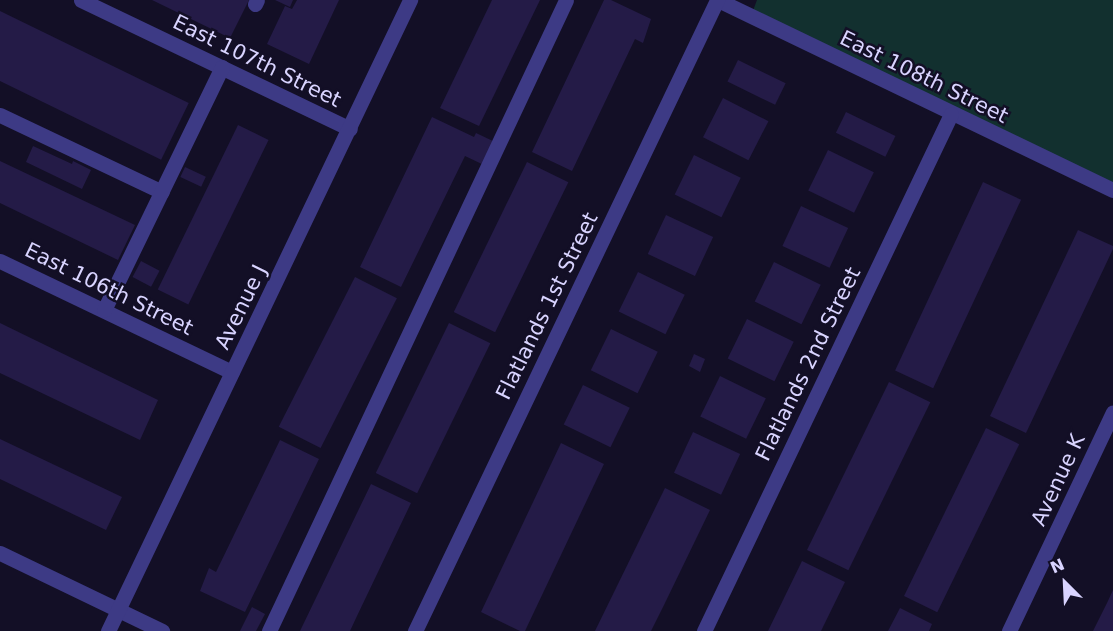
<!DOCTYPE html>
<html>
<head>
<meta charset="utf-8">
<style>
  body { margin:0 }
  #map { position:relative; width:1113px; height:631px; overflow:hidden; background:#130f26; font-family:"DejaVu Sans",sans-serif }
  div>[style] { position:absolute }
  .green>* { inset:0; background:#12302f }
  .building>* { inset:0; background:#241b47; transform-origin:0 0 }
  .minor>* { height:15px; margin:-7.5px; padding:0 7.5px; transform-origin:7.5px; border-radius:7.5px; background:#3d3a85 }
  span { translate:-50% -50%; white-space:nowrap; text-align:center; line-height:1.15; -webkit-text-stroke:5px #130f26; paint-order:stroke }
  .street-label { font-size:21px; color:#d9d4ff }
  .north { position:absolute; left:1035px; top:553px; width:60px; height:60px; -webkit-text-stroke:4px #130f26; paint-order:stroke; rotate:336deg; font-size:16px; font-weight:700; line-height:24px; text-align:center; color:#d9d4ff }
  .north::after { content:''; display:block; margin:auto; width:21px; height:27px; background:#d9d4ff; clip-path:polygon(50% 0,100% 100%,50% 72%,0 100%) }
</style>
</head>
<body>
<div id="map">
  <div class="green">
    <i style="clip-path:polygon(757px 0,1113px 0,1113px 189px,751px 16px)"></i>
  </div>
  <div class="building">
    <i style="clip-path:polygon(152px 0,249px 0,230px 38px)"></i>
    <i style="clip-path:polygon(275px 0,293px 0,290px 7px)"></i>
    <i style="clip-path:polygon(297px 0,339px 0,309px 64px,267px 44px,285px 6px,292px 9px)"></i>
    <i style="clip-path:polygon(492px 0,540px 0,479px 126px,440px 108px)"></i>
    <i style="clip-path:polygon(604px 0,611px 0,651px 19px,643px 43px,635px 39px,572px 171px,532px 152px)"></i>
    <i style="left:0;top:11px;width:210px;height:63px;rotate:26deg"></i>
    <i style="left:738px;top:60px;width:53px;height:24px;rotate:26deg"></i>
    <i style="left:723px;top:98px;width:51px;height:44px;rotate:27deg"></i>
    <i style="left:846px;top:112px;width:55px;height:23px;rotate:26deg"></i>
    <i style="clip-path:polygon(432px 117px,474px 137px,476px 133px,495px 142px,484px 165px,465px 156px,401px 287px,360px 267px)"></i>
    <i style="left:238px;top:125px;width:34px;height:183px;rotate:26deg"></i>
    <i style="clip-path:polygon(33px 146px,72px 164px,73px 161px,91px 170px,82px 189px,26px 162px)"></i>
    <i style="left:828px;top:150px;width:51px;height:45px;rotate:26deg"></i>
    <i style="left:694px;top:155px;width:52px;height:44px;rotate:26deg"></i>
    <i style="clip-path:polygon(0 161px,135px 225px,118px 260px,0 203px)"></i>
    <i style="left:527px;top:162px;width:46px;height:167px;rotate:26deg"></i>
    <i style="left:185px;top:167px;width:23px;height:11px;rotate:25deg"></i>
    <i style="left:983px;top:182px;width:42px;height:208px;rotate:25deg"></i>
    <i style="left:801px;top:206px;width:52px;height:44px;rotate:25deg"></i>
    <i style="left:666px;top:215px;width:52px;height:43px;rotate:25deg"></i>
    <i style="clip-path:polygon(1078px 230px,1113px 246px,1113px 249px,1026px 433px,990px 416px)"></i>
    <i style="left:141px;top:261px;width:21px;height:18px;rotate:28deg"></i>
    <i style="left:774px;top:262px;width:52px;height:44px;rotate:26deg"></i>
    <i style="left:638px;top:272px;width:52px;height:44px;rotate:26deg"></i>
    <i style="left:355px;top:277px;width:47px;height:168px;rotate:27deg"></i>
    <i style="left:747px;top:319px;width:52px;height:44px;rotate:26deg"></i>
    <i style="clip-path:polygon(0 323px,158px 400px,140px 440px,0 373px)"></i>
    <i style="left:449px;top:323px;width:46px;height:167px;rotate:26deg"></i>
    <i style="left:611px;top:329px;width:52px;height:46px;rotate:26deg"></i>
    <i style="clip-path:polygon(694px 354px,705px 359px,700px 372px,689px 366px)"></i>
    <i style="left:720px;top:376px;width:51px;height:45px;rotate:26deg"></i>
    <i style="left:889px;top:382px;width:46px;height:187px;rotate:26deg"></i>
    <i style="left:583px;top:385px;width:52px;height:44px;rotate:26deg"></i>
    <i style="left:986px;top:428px;width:37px;height:187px;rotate:26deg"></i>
    <i style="left:693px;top:432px;width:52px;height:45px;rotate:25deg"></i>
    <i style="clip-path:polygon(0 439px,122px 497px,106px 530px,0 479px)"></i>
    <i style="clip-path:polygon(280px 440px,319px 459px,245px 612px,200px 591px,209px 568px,216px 572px)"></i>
    <i style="clip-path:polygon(561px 443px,604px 464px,525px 631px,520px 631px,481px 612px)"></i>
    <i style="clip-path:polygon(371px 484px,411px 503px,357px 616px,350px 631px,300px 631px)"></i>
    <i style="clip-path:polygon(665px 488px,710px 510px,664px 605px,651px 631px,595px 631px)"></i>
    <i style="clip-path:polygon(802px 561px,845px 582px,821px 631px,768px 631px)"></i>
    <i style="clip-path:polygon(1113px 590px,1113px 631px,1093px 631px,1107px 603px)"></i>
    <i style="clip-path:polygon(252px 607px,265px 614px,256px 631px,240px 631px)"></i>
    <i style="clip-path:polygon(900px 608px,932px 624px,929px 631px,888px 631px)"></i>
  </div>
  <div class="minor">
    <i style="left:81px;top:0;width:298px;rotate:25.6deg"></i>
    <i style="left:718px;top:0;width:438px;rotate:25.7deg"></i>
    <i style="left:255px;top:4px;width:4px;rotate:-63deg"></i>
    <i style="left:0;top:115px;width:179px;rotate:25.4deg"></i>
    <i style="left:0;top:261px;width:257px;rotate:25.6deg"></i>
    <i style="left:104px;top:310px;width:270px;rotate:-64.1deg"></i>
    <i style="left:0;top:553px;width:180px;rotate:25.7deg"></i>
    <i style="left:108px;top:631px;width:700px;rotate:-64.42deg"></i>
    <i style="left:269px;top:631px;width:697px;rotate:-64.79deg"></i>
    <i style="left:415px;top:631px;width:700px;rotate:-64.42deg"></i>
    <i style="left:704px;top:631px;width:573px;rotate:-64.46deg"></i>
    <i style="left:1009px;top:631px;width:242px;rotate:-64.6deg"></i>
  </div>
  <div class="street-label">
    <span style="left:257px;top:61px;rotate:26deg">East 107th Street</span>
    <span style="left:924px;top:77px;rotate:26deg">East 108th Street</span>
    <span style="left:109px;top:289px;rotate:26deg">East 106th Street</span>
    <span style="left:547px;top:306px;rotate:-64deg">Flatlands 1st Street</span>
    <span style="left:241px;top:307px;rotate:-64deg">Avenue J</span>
    <span style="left:808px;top:364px;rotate:-64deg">Flatlands 2nd Street</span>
    <span style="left:1058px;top:480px;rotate:-65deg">Avenue K</span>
  </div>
  <div class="north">N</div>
</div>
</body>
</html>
